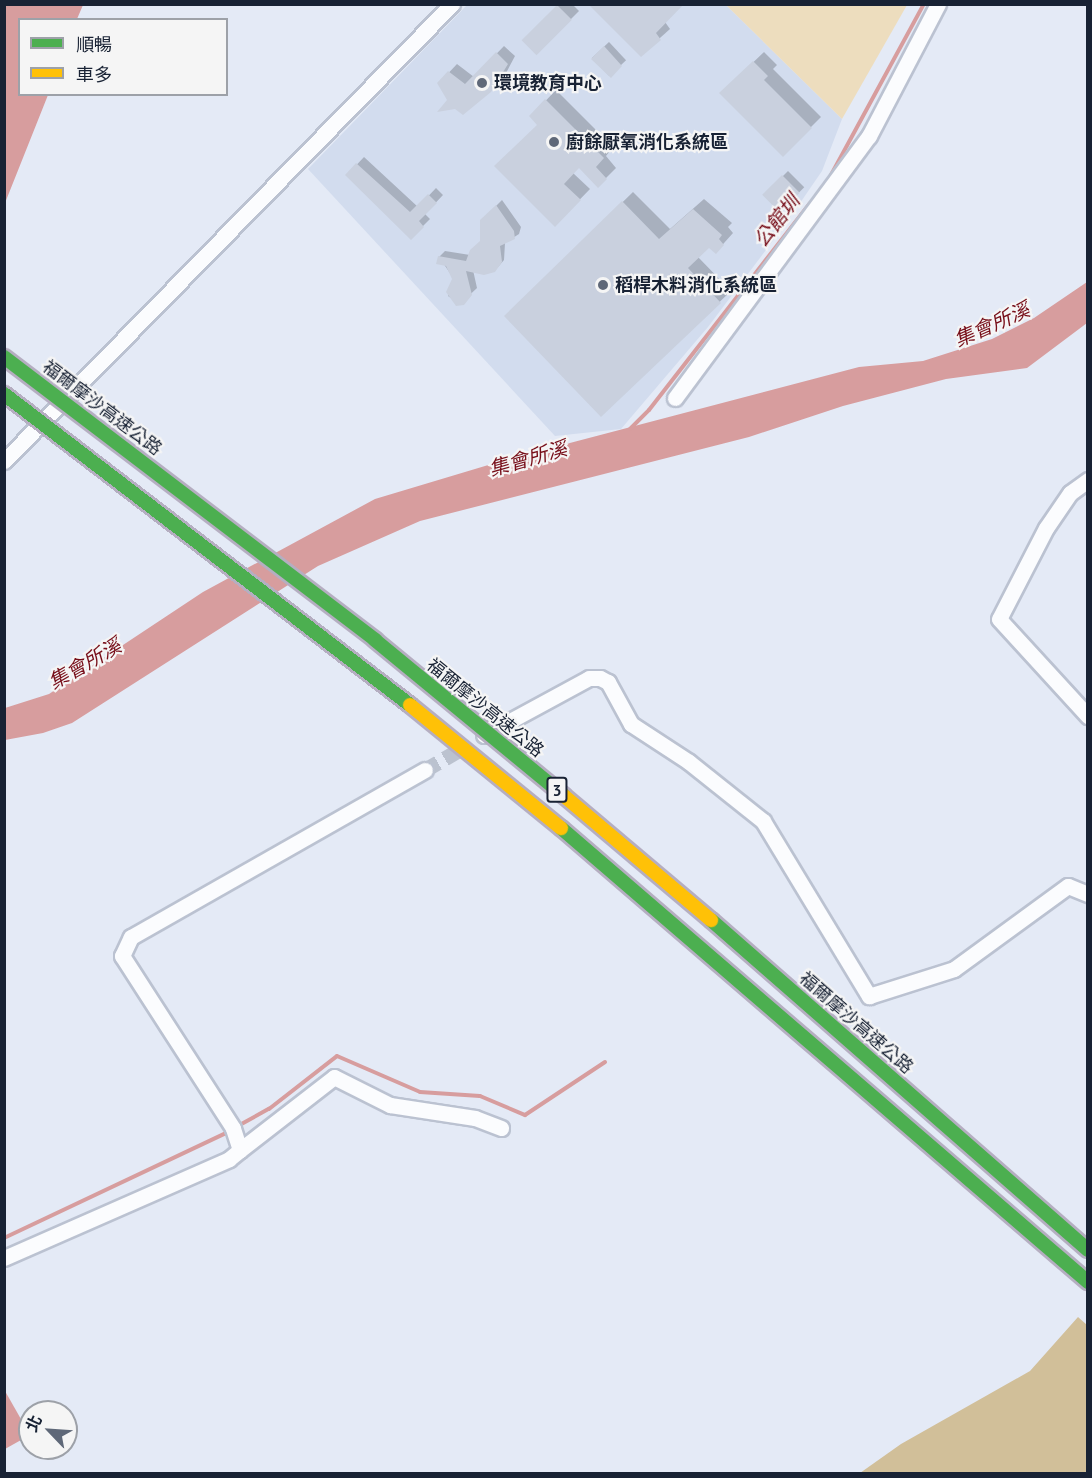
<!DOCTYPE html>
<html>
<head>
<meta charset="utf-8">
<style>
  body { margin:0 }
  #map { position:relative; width:1092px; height:1478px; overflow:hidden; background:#e4eaf6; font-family:"PT Sans","Noto Sans TC",sans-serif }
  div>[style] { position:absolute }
  .built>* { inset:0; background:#d2dcee }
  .green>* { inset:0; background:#edddbe }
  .forest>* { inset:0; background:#d1bf99 }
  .water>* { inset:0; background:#d79d9e }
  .shadow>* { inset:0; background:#0003; transform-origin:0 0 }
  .stream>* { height:4px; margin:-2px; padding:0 2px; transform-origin:2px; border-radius:2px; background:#d79d9e }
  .building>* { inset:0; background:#c9d0de; transform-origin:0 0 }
  .street-tunnel>* { height:15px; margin-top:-7.5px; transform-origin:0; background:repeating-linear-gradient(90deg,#bbc2cf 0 15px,transparent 0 23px) }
  .roads { filter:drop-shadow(2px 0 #bbc2d1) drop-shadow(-2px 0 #bbc2d1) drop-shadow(0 2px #bbc2d1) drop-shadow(0 -2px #bbc2d1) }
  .street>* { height:15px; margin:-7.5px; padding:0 7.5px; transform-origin:7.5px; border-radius:7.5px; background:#fbfcfe }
  .bridges { filter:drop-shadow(2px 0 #b5aec1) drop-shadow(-2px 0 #b5aec1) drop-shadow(0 2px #b5aec1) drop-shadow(0 -2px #b5aec1) }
  .fast-bridge>* { height:14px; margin:-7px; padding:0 7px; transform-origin:7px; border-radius:7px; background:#4caf50 }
  .slow-bridge>* { height:14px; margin:-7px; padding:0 7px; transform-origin:7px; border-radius:7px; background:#ffc107 }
  .dots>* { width:16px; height:16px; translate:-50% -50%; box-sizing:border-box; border:3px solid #f5f5f5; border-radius:50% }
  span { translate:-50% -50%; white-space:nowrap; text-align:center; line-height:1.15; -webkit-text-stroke:4.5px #f5f5f5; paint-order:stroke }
  .shield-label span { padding:2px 4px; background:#f5f5f5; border:2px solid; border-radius:4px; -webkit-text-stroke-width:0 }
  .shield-label { font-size:16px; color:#182234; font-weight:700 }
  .poi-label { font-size:18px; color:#182234; font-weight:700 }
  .left { translate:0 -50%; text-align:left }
  .street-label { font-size:18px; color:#182234 }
  .water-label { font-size:20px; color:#770e19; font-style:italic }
  .frame { position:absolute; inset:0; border:6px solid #182234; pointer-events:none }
  .legend { position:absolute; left:18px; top:18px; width:210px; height:78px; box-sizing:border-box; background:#f5f5f5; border:2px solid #9da1a8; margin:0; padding:8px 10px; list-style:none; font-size:18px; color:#182234 }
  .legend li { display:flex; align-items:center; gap:12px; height:30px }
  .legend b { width:30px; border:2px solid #9da1a8 }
  .north { position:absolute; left:18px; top:1400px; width:60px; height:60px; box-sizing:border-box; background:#f5f5f5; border:2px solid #9da1a8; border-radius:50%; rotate:295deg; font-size:16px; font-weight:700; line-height:24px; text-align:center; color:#182234 }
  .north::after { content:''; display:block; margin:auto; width:21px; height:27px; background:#5f6878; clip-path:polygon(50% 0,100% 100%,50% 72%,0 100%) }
</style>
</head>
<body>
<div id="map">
  <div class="built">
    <i style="clip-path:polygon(467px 5px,726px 5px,842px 119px,822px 171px,787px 222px,708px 327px,621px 429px,555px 436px,308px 169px)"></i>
  </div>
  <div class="green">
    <i style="clip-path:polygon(726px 5px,907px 5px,842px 119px)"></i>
  </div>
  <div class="forest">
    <i style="clip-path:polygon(1078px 1317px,1087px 1325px,1087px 1473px,860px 1473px,901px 1444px,1030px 1371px)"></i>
  </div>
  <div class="water">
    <i style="clip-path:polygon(5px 4px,83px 5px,77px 19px,20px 20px,20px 94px,48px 95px,5px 203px)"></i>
    <i style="clip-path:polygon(1087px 282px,1087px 323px,1027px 368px,946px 379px,843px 406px,749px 437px,420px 521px,318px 566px,72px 723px,43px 733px,5px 740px,5px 708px,49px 694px,203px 592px,375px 499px,505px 460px,859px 367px,923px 361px,992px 339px,1034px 318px)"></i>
    <i style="clip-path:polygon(5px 1391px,30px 1435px,5px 1449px,4px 1449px)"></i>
  </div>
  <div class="shadow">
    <i style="clip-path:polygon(559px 4px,572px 4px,579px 11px,537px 53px,524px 39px)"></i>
    <i style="clip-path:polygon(592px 4px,665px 22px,670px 29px,641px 55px)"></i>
    <i style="left:609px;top:42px;width:25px;height:23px;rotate:47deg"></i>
    <i style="clip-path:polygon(504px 46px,515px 56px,505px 75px,463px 113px,439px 83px,457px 64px,474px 77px)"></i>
    <i style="clip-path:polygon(764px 52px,777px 65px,773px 69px,821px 117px,783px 155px,721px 93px)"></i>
    <i style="clip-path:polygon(556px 90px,613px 147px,606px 156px,616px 168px,598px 186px,580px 166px,573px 173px,590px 189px,555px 225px,539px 125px,531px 116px)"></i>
    <i style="clip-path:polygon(364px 157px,418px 207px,436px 188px,443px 195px,425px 214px,430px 219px,411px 238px,347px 175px)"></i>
    <i style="left:788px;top:171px;width:23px;height:34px;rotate:45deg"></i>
    <i style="clip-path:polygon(633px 192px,670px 229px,704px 199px,732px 223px,728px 227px,733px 233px,716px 252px,709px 246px,698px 257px,731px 291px,601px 415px,506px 316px)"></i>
    <i style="clip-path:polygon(502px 200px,521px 227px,519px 234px,505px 243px,504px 260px,498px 267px,473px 270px,477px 288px,460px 304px,448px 296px,454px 279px,439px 257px,445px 251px,470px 255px,482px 241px,482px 220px)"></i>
  </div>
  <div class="stream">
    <i style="left:831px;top:175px;width:195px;rotate:-61.5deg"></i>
    <i style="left:630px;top:429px;width:27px;rotate:-45deg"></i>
    <i style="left:649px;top:410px;width:262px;rotate:-52.1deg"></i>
    <i style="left:236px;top:1127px;width:38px;rotate:-29deg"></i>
    <i style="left:269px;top:1109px;width:86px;rotate:-37.9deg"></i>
    <i style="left:337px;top:1056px;width:90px;rotate:23.4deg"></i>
    <i style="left:420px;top:1092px;width:60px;rotate:3.8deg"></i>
    <i style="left:480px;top:1096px;width:49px;rotate:22.9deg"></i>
    <i style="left:525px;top:1115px;width:96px;rotate:-33.5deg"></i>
    <i style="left:4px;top:1238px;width:250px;rotate:-25.3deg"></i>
  </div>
  <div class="building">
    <i style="clip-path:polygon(588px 4px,684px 4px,656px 33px,661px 40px,641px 57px)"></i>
    <i style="left:557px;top:5px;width:21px;height:50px;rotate:45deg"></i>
    <i style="clip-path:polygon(604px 46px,622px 66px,611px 78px,591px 59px)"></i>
    <i style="clip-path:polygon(496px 52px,508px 64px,491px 92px,463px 115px,455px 109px,437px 112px,447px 100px,437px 83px,448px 71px,465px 84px)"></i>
    <i style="clip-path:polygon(753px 61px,768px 76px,764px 80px,812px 128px,783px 157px,719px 93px)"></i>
    <i style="clip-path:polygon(545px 99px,604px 158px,596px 167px,607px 179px,598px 188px,579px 168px,564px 184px,581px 200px,555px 227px,494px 166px,537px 125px,529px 116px)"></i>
    <i style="clip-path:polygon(356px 163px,410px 212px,428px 194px,437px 203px,419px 221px,424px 227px,411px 240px,345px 175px)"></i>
    <i style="left:782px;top:175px;width:25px;height:28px;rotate:45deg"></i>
    <i style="clip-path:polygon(622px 201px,659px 239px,693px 209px,722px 235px,719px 239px,724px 245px,716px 254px,709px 248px,688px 268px,721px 303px,601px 417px,504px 316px)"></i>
    <i style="clip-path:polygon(496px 205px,514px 231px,515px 239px,500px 246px,502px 262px,495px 272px,484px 275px,466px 271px,472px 295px,464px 305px,456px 306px,446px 292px,452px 279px,446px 266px,436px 264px,438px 256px,466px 261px,470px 250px,480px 241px,480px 220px)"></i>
  </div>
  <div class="street-tunnel">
    <i style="left:425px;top:770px;width:50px;rotate:-30.2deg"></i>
  </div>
  <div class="roads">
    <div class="street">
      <i style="left:675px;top:398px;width:326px;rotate:-53.5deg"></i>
      <i style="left:869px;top:136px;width:149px;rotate:-62.4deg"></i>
      <i style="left:4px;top:461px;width:640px;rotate:-45.57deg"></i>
      <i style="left:1088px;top:480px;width:22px;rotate:144deg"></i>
      <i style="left:1070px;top:493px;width:42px;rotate:124.4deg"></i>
      <i style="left:1046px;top:528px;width:102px;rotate:117.3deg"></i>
      <i style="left:999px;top:619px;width:132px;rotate:47.5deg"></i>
      <i style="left:484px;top:735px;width:119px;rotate:-28.5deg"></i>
      <i style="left:589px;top:678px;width:11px"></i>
      <i style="left:600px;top:678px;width:9px;rotate:27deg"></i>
      <i style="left:608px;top:682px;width:48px;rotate:61.3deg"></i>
      <i style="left:631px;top:724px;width:69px;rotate:33.2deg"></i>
      <i style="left:689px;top:762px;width:95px;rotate:38.6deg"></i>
      <i style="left:763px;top:821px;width:205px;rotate:58.8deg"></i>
      <i style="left:869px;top:996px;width:89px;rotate:-17.6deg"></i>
      <i style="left:954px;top:969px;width:141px;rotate:-36.1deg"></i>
      <i style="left:1068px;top:886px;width:22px;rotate:22deg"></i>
      <i style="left:240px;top:1150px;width:119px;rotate:-37.8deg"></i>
      <i style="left:334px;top:1077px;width:63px;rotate:26.6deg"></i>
      <i style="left:390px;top:1105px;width:86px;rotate:8.7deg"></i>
      <i style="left:475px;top:1118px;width:28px;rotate:21deg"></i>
      <i style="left:4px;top:1258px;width:246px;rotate:-23.7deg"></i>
      <i style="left:229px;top:1159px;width:14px;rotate:-39deg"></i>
      <i style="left:240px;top:1150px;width:23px;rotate:-108deg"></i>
      <i style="left:233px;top:1128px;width:205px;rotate:-122.8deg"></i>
      <i style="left:122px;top:956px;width:21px;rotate:-65deg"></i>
      <i style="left:131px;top:937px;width:338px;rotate:-29.6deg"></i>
    </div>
  </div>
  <div class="bridges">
    <div class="fast-bridge">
      <i style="left:4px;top:357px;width:467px;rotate:37.3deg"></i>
      <i style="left:375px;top:640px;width:244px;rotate:39.5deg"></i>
      <i style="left:4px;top:394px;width:511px;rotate:37.45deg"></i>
      <i style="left:561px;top:828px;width:696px;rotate:40.74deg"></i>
      <i style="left:711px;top:920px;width:501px;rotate:41.2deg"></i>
    </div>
    <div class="slow-bridge">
      <i style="left:410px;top:705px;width:195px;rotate:39.2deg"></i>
      <i style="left:563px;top:795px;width:194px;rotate:40.2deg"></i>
    </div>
  </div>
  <div class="dots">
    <i style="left:482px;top:83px;background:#5f6878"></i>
    <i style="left:554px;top:142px;background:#5f6878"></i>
    <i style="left:603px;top:285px;background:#5f6878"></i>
  </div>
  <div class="shield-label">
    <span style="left:557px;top:790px">3</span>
  </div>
  <div class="poi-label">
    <span class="left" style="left:494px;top:83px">環境教育中心</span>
    <span class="left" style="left:566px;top:142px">廚餘厭氧消化系統區</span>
    <span class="left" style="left:615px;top:285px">稻桿木料消化系統區</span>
  </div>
  <div class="street-label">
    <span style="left:102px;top:408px;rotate:37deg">福爾摩沙高速公路</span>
    <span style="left:485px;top:708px;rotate:39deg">福爾摩沙高速公路</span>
    <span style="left:856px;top:1023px;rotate:41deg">福爾摩沙高速公路</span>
  </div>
  <div class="water-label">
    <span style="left:777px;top:221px;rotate:-52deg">公館圳</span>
    <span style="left:992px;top:325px;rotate:-24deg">集會所溪</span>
    <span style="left:528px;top:459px;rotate:-16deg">集會所溪</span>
    <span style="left:85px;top:664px;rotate:-30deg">集會所溪</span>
  </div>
  <div class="frame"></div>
  <ul class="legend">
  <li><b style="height:8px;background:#4caf50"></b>順暢</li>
  <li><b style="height:8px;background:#ffc107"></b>車多</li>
  </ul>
  <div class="north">北</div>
</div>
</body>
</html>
